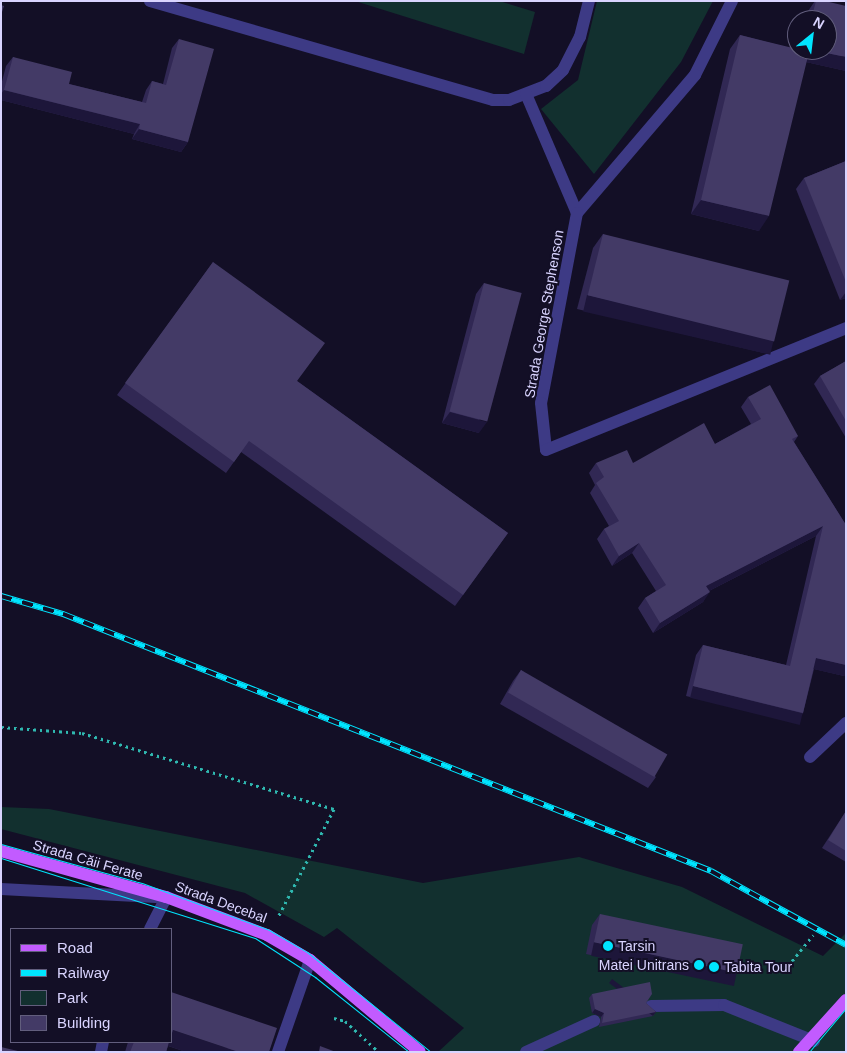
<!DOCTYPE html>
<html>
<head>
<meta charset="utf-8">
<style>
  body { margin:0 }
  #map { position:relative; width:847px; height:1053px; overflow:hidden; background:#130f26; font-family:Arial,sans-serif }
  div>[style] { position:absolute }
  .green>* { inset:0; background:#12302f }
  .path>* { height:3px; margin-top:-1.5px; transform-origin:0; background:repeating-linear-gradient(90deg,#2fb8b0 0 2.5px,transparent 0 6.5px) }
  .service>* { height:12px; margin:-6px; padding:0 6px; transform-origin:6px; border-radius:6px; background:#3d3a85 }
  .minor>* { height:12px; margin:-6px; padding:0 6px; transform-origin:6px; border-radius:6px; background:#3d3a85 }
  .tertiary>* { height:12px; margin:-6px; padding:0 6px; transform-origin:6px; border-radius:6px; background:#3d3a85 }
  .primary>* { height:12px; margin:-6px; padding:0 6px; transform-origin:6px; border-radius:6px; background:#c25bff }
  .tram>* { height:1px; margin:-0.5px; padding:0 0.5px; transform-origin:0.5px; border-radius:0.5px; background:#00e5ff }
  .rail>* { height:5.5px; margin-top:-2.75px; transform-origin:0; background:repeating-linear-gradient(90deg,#130f26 0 11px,#00e5ff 0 22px); box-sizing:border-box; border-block:1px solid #00e5ff }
  .wall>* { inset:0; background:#312854 }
  .shaded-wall>* { inset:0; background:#1d163a; transform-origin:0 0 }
  .building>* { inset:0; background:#433a66; transform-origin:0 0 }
  .dots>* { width:14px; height:14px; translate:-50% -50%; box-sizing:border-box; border:2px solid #130f26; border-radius:50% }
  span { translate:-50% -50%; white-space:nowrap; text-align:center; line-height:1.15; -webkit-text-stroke:4px #130f26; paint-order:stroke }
  .street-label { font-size:14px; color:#d9d4ff }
  .poi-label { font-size:14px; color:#d9d4ff }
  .left { translate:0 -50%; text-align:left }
  .right { translate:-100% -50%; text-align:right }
  .frame { position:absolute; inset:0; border:2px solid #d9d4ff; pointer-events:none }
  .legend { position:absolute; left:10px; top:928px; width:162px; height:115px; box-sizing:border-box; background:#130f26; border:1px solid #625e7d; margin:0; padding:6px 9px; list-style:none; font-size:15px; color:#d9d4ff }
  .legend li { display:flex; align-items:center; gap:10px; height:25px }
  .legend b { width:25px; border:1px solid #625e7d }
  .north { position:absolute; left:787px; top:10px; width:50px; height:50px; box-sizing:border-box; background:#130f26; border:1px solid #625e7d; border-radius:50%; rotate:29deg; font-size:14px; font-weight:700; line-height:20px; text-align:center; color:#d9d4ff }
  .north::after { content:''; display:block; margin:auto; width:18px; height:22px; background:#00e5ff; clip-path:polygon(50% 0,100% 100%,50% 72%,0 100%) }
</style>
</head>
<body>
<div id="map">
  <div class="green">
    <i style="clip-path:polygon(355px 1px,499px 1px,535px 12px,524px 54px)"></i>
    <i style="clip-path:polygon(597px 1px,713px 1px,681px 62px,594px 174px,541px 109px,578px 80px)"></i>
    <i style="clip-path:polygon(1px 807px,49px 809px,423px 883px,579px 857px,682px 887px,823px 956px,846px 933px,846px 1052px,438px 1052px,464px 1028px,337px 928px,324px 937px,245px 893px,1px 829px)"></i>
  </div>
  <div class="path">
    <i style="left:1px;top:727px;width:81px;rotate:4.2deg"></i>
    <i style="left:82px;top:733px;width:263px;rotate:16.8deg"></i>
    <i style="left:334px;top:809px;width:122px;rotate:117.4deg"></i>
    <i style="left:788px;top:966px;width:40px;rotate:-51deg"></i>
    <i style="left:334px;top:1018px;width:11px;rotate:15deg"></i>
    <i style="left:345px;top:1021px;width:46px;rotate:42.4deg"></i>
  </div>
  <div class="service">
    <i style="left:150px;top:1px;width:357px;rotate:16.1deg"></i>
    <i style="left:493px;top:100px;width:16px"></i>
    <i style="left:509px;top:100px;width:40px;rotate:-21deg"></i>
    <i style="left:546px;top:86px;width:23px;rotate:-43deg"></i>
    <i style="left:563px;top:70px;width:37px;rotate:-63deg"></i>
    <i style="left:580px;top:37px;width:37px;rotate:-76deg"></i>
    <i style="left:526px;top:94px;width:129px;rotate:66.8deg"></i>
    <i style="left:810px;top:757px;width:50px;rotate:-43.4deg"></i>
    <i style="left:150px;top:929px;width:36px;rotate:-63deg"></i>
    <i style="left:651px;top:1006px;width:73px;rotate:-0.8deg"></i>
    <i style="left:724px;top:1005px;width:97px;rotate:21.8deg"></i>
    <i style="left:101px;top:1052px;width:10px;rotate:-79deg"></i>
    <i style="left:278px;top:1052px;width:97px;rotate:-70.8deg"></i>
    <i style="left:526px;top:1052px;width:75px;rotate:-24.5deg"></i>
  </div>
  <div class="minor">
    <i style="left:732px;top:1px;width:83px;rotate:116.6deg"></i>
    <i style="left:695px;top:75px;width:182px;rotate:130.5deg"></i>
    <i style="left:577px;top:213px;width:193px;rotate:100.7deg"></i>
    <i style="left:541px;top:403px;width:47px;rotate:83.9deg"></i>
    <i style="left:546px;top:450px;width:324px;rotate:-22.1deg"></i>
  </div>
  <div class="tertiary">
    <i style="left:1px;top:889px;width:155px;rotate:3deg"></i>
  </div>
  <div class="primary">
    <i style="left:1px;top:851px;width:171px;rotate:15.6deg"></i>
    <i style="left:166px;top:897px;width:108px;rotate:20.6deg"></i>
    <i style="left:267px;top:935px;width:50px;rotate:30.2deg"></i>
    <i style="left:310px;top:960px;width:143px;rotate:39.9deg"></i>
    <i style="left:799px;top:1052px;width:70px;rotate:-47.9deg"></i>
  </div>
  <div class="tram">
    <i style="left:1px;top:844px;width:146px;rotate:15.5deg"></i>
    <i style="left:142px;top:883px;width:135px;rotate:20.3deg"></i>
    <i style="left:269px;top:930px;width:44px;rotate:30.1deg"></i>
    <i style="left:307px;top:952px;width:159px;rotate:38.9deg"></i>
    <i style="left:1px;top:858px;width:266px;rotate:17.5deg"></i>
    <i style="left:255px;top:938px;width:72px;rotate:33deg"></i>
    <i style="left:315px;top:977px;width:120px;rotate:38.6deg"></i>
    <i style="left:809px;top:1052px;width:57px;rotate:-49.9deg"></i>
  </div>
  <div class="rail">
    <i style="left:1px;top:596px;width:65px;rotate:16.2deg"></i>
    <i style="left:63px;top:614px;width:697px;rotate:21.63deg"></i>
    <i style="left:711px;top:871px;width:154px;rotate:28.7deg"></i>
  </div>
  <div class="wall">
    <i style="clip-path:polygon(815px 1px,825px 1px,846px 71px,806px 62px,759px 231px,691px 214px,730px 49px,740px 35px,797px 50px,827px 50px,827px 20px,806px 20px,808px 11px)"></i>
    <i style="clip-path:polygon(179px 39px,188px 142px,181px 152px,132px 139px,134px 134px,1px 100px,1px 85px,6px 66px,13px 57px,69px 84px,142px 102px,146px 90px,152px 81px,163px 84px,172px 48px)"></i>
    <i style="clip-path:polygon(846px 161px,846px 298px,840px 300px,796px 189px,804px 178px)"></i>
    <i style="clip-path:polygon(603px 234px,764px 353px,577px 309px,593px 248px)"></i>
    <i style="clip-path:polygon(213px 262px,297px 381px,508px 533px,455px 606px,241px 452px,226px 473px,117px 395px)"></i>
    <i style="clip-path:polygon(484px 283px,479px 433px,442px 423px,476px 294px)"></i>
    <i style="clip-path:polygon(846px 361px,846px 438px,814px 384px,820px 376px)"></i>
    <i style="clip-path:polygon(748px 397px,798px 436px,794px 442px,846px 525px,846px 673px,844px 676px,814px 669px,803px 713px,796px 723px,686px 696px,696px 655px,703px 645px,786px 665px,816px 536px,709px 591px,703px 602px,653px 633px,638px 608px,645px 598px,656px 591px,632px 553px,612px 566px,597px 539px,604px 529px,609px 526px,590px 493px,595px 485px,589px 473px,596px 463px,633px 463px,715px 444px,751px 424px,741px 407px)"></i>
    <i style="clip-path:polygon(521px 670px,656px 777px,648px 788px,500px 704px,513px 681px)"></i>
    <i style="clip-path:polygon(846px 811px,846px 862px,822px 848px)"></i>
    <i style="clip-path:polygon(600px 914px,729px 984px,586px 954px,592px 925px)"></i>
    <i style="clip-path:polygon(592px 994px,646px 1003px,656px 1012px,653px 1016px,599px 1027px,601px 1017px,592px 1013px,589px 998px)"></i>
    <i style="clip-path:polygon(128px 1042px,171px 1042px,269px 1052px,186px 1052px,168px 1046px,166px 1052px,125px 1052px)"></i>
  </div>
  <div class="shaded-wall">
    <i style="clip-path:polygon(804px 50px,812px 50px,846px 57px,846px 71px,797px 60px)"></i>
    <i style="clip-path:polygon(4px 90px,140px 124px,134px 134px,1px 100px,1px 94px)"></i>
    <i style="clip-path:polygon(139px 129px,188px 142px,181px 152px,132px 139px)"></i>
    <i style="clip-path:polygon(701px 200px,769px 216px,759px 231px,691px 214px)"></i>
    <i style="clip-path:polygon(846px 292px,846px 298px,840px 300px)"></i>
    <i style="left:587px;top:295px;width:192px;height:17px;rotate:13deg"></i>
    <i style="clip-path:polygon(450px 412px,487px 422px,479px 433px,442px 423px)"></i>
    <i style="clip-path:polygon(823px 526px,816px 536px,699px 596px,706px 586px)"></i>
    <i style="clip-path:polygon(639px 543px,632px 553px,612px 566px,619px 556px)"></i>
    <i style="clip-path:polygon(710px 592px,703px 602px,653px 633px,660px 623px)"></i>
    <i style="clip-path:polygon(816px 658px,846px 665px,846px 673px,844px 676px,809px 668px)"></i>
    <i style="left:693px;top:686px;width:113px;height:12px;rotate:14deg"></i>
    <i style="left:594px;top:942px;width:146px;height:14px;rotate:12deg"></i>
    <i style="clip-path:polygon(595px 1009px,604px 1013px,601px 1017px,592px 1013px)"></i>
    <i style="left:656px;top:1012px;width:5px;height:55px;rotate:127deg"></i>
    <i style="clip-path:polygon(173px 1030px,239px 1052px,186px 1052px,163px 1044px,165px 1042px,171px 1042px,171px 1033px)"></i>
  </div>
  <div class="building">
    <i style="clip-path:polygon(816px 1px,825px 1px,846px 6px,846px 57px,812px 50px,827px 50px,827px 20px,811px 20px)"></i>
    <i style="clip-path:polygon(1px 5px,4px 6px,1px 15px)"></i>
    <i style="clip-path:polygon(740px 35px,797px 49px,797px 50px,809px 52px,769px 216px,701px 200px)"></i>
    <i style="clip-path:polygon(179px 39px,214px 49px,188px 142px,139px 129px,140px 124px,4px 90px,13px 57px,72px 72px,69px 84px,146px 103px,152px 81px,166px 85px)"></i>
    <i style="clip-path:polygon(846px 161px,846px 282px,804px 178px)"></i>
    <i style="left:603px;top:234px;width:192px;height:63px;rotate:14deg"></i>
    <i style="clip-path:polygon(213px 262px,325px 343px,297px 381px,508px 533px,463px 595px,249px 441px,234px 462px,125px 383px)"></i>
    <i style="left:484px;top:283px;width:39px;height:133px;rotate:15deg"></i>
    <i style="clip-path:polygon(846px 361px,846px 421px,820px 376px)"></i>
    <i style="clip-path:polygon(770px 385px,798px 436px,792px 439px,846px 525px,846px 665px,816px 658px,803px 713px,693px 686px,703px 645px,790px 666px,823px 526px,706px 586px,710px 592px,660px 623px,645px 598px,666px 585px,639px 543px,619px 556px,604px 529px,619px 521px,596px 483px,604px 477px,596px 463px,627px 450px,633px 463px,704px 423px,715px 444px,761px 419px,748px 397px)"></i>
    <i style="left:521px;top:670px;width:169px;height:26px;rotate:30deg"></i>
    <i style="clip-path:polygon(846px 811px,846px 851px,828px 840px)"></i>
    <i style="left:600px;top:914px;width:146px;height:29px;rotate:12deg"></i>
    <i style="clip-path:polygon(650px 982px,652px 994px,646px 1003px,656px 1012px,602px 1023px,604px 1013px,595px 1009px,592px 994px)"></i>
    <i style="clip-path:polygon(171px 992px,277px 1028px,269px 1052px,239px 1052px,173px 1030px,171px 1036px)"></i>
    <i style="clip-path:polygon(134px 1042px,169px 1042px,166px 1052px,130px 1052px)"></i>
    <i style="clip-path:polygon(320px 1046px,336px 1052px,319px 1052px)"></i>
    <i style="clip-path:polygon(1px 1047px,22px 1052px,1px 1052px)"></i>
  </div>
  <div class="dots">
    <i style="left:608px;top:946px;background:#00e5ff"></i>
    <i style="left:699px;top:965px;background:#00e5ff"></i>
    <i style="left:714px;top:967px;background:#00e5ff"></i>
  </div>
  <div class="street-label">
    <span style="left:544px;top:314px;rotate:-80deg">Strada George Stephenson</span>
    <span style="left:88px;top:860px;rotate:16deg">Strada Căii Ferate</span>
    <span style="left:221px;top:902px;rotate:20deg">Strada Decebal</span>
  </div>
  <div class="poi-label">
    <span class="left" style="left:618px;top:946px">Tarsin</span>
    <span class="right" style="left:689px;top:965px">Matei Unitrans</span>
    <span class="left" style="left:724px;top:967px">Tabita Tour</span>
  </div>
  <div class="frame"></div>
  <ul class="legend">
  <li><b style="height:6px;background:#c25bff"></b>Road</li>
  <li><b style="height:6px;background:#00e5ff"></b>Railway</li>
  <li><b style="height:14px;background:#12302f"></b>Park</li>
  <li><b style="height:14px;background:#433a66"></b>Building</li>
  </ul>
  <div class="north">N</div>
</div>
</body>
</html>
